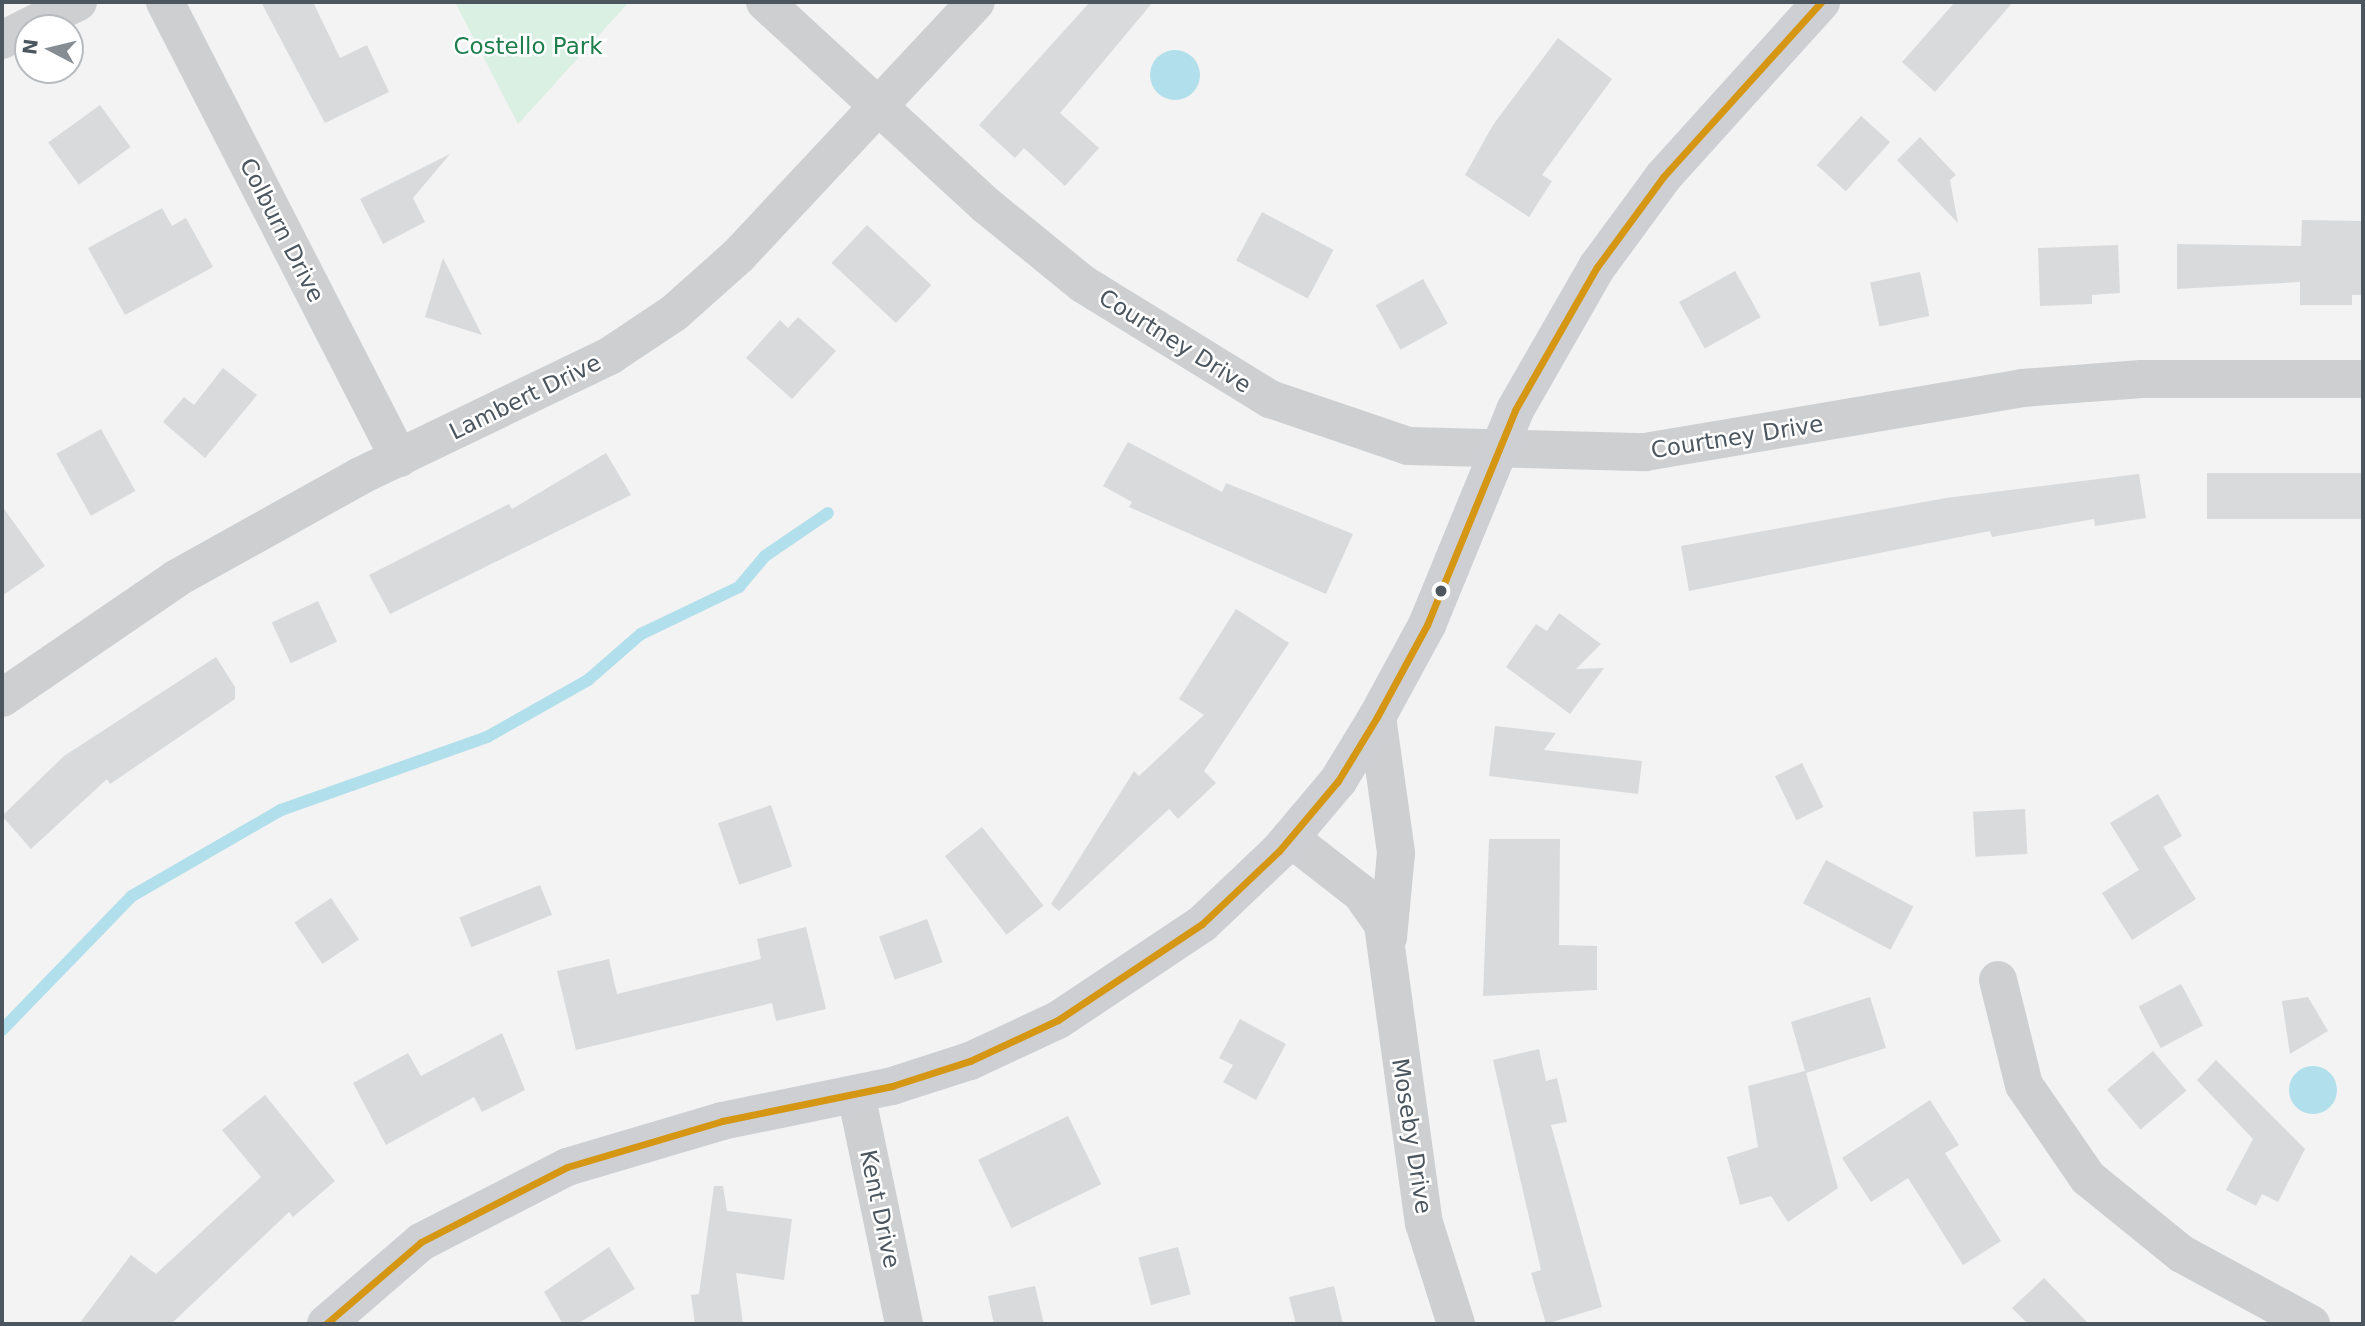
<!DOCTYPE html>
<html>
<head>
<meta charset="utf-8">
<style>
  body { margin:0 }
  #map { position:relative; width:2365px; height:1326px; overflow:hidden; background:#f3f3f3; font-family:"DejaVu Sans",sans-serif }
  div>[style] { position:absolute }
  .green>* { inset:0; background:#daf0e2 }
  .water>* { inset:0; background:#b1dfeb }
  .round { border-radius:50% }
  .stream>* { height:12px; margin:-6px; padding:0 6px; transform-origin:6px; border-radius:6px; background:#b1dfeb }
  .building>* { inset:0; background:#d9dadc; transform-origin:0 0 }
  .minor>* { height:38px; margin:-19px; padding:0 19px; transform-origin:19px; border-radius:19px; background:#cdcfd1 }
  .secondary>* { height:38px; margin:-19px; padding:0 19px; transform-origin:19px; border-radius:19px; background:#cdcfd2 }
  .bus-1>* { height:7px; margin:-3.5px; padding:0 3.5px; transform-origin:3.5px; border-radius:3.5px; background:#d59613 }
  .dots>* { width:19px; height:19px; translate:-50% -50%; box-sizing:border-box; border:4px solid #fff; border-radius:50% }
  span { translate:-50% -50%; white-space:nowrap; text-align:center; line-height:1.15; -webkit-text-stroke:5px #fff; paint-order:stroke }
  .park-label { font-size:23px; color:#1e7e4d }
  .street-label { font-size:23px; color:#4b565f }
  .frame { position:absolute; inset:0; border:4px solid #4b565f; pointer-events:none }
  .north { position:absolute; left:14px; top:14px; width:70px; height:70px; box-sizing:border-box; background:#fff; border:2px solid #b7bbbf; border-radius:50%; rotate:277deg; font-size:19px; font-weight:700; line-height:28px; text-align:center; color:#4b565f }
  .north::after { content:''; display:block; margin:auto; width:24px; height:32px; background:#868d93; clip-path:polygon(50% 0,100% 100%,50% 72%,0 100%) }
</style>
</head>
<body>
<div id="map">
  <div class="green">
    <i style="clip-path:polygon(455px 2px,629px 2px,518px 124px)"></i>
  </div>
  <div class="water">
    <i class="round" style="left:1150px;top:50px;width:50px;height:50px"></i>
    <i class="round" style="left:2289px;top:1066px;width:48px;height:48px"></i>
  </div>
  <div class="stream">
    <i style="left:2px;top:1030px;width:187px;rotate:-45.9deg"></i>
    <i style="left:132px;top:896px;width:172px;rotate:-30deg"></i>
    <i style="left:281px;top:810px;width:219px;rotate:-19.5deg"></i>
    <i style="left:487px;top:737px;width:116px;rotate:-29.4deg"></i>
    <i style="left:588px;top:680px;width:70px;rotate:-41deg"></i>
    <i style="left:641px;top:634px;width:109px;rotate:-25.6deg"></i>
    <i style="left:739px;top:587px;width:40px;rotate:-50deg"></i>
    <i style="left:765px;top:556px;width:76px;rotate:-34.3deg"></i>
  </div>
  <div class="building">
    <i style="clip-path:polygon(261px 2px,313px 2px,340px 58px,367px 45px,389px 92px,325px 123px)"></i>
    <i style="clip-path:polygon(1090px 2px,1153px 2px,1060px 113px,1099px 148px,1065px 186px,1024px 148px,1015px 158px,979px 125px)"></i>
    <i style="clip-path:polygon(1955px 2px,2013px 2px,1935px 92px,1902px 62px)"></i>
    <i style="clip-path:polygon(1558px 38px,1612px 79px,1542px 175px,1552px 181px,1529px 217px,1465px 175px,1493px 125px)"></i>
    <i style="left:100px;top:105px;width:52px;height:64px;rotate:54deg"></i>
    <i style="left:1861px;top:116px;width:39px;height:66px;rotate:42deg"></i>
    <i style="clip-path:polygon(1920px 137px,1956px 175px,1950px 180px,1958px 223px,1897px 160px)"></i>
    <i style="clip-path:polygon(450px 154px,413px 198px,425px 222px,383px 244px,360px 199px)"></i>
    <i style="clip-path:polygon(162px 208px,172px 226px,186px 218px,213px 267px,125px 315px,88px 248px)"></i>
    <i style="left:1262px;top:212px;width:81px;height:55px;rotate:28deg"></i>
    <i style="clip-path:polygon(2302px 220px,2363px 221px,2363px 295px,2352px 295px,2352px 305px,2300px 305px,2300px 282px,2177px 289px,2177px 244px,2301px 246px)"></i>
    <i style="left:867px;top:225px;width:88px;height:52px;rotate:43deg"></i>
    <i style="clip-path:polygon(2118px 245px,2120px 293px,2092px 295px,2092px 304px,2040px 306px,2038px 248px)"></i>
    <i style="clip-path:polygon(443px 258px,482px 335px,425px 317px)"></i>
    <i style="left:1735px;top:271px;width:53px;height:64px;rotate:61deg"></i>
    <i style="left:1920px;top:272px;width:45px;height:51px;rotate:78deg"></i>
    <i style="left:1423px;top:279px;width:51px;height:54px;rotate:61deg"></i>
    <i style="clip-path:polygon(798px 317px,836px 351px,792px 399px,746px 358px,780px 320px,788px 328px)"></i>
    <i style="clip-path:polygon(223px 368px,257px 395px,205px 458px,163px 422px,184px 397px,194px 405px)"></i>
    <i style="left:101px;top:429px;width:71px;height:51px;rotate:61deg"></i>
    <i style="clip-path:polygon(1128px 442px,1222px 492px,1226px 483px,1353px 534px,1326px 594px,1129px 507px,1132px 502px,1103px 486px)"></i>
    <i style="clip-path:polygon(606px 453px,631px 495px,390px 614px,369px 575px,509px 504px,512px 509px)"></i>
    <i style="left:2207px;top:473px;width:156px;height:46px"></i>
    <i style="clip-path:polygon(2139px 474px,2146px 518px,2095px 526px,2094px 519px,1992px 537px,1990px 531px,1689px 591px,1681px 546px,1946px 498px)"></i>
    <i style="clip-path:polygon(2px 506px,45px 566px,2px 596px)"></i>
    <i style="left:318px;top:601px;width:45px;height:51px;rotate:65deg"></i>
    <i style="clip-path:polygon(1236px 609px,1289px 643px,1204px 771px,1216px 783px,1178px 819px,1169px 809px,1059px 911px,1051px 904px,1134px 771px,1139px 776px,1204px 715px,1179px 699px)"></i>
    <i style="clip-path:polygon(1559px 613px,1601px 644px,1576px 669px,1604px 668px,1570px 714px,1506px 667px,1536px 624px,1547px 631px)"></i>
    <i style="clip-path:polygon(216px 657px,235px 687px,235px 699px,110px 784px,107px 779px,31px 849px,2px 816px,64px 756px)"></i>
    <i style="clip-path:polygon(1495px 726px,1556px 733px,1544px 750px,1642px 761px,1638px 794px,1489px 776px)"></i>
    <i style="left:1802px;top:763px;width:49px;height:30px;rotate:64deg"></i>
    <i style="clip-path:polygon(2158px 794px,2182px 836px,2163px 847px,2196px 899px,2132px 940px,2102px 893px,2139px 870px,2110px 823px)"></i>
    <i style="left:771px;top:805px;width:65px;height:56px;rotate:71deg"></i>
    <i style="left:2025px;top:809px;width:45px;height:52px;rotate:87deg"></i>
    <i style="left:982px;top:827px;width:100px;height:47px;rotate:52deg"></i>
    <i style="clip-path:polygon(1489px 839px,1560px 839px,1559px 945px,1597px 946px,1597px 990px,1483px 996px)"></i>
    <i style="left:1826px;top:860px;width:99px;height:49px;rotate:28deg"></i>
    <i style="left:540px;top:885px;width:32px;height:87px;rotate:68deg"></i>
    <i style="left:331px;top:898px;width:50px;height:44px;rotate:56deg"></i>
    <i style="left:927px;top:919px;width:46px;height:51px;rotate:70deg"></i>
    <i style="clip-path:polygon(806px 927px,826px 1009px,776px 1021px,772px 1003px,576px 1050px,557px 971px,609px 959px,617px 994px,761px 959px,757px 939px)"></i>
    <i style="left:2181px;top:984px;width:47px;height:48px;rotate:62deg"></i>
    <i style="clip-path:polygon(1870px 997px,1886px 1048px,1806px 1073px,1838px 1188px,1788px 1222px,1771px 1196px,1740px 1205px,1727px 1157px,1758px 1147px,1748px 1086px,1805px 1071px,1791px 1022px)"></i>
    <i style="clip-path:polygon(2308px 997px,2328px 1031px,2290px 1054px,2282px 1001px)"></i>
    <i style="clip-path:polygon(1240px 1019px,1286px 1044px,1256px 1100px,1223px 1082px,1233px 1065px,1219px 1058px)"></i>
    <i style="clip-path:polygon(502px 1033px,525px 1090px,482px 1112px,474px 1097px,386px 1145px,353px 1083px,408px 1053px,421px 1076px)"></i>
    <i style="clip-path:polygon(1539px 1049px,1546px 1081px,1557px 1078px,1567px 1122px,1551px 1125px,1602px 1307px,1546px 1324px,1531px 1273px,1541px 1270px,1493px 1060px)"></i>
    <i style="left:2153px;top:1051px;width:52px;height:60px;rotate:50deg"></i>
    <i style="clip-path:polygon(2216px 1060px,2305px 1149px,2278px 1202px,2262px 1194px,2256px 1206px,2226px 1190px,2253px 1139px,2197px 1080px)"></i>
    <i style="clip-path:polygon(265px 1095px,335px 1181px,293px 1217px,289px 1212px,171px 1324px,79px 1324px,131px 1255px,156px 1274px,261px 1177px,222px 1130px)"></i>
    <i style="clip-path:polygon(1930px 1100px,1959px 1145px,1945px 1153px,2001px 1241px,1963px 1265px,1908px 1178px,1871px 1202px,1842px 1158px)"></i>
    <i style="left:1068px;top:1116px;width:76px;height:100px;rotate:64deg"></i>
    <i style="clip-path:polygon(714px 1186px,723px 1186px,727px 1211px,792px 1219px,784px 1280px,736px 1273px,743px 1324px,695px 1324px,691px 1295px,699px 1294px)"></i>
    <i style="clip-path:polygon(609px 1247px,635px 1289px,577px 1324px,563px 1324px,544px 1292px)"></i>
    <i style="left:1178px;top:1247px;width:49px;height:41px;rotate:75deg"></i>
    <i style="clip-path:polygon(2044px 1278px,2089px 1324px,2028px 1324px,2012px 1308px)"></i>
    <i style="clip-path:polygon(1035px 1286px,1044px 1324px,994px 1324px,988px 1296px)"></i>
    <i style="clip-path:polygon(1334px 1286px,1343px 1324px,1296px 1324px,1289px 1297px)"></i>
  </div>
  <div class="minor">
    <i style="left:165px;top:2px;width:513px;rotate:62.84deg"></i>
    <i style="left:765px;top:2px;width:301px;rotate:42.6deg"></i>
    <i style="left:987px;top:206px;width:124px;rotate:39.1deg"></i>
    <i style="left:1083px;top:284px;width:220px;rotate:31.6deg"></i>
    <i style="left:1270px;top:399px;width:146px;rotate:18.8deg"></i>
    <i style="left:1408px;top:446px;width:237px;rotate:1.5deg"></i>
    <i style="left:1645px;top:452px;width:382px;rotate:-9.6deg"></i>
    <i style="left:2022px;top:388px;width:120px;rotate:-4.3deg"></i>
    <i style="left:2142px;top:379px;width:221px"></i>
    <i style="left:2px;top:40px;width:85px;rotate:-26.6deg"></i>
    <i style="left:2px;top:698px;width:212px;rotate:-34.4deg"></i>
    <i style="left:177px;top:578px;width:210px;rotate:-29.1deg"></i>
    <i style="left:360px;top:476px;width:279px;rotate:-25.7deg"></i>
    <i style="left:611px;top:355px;width:76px;rotate:-33.7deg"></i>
    <i style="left:674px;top:313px;width:86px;rotate:-41.7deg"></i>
    <i style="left:738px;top:256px;width:348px;rotate:-46.9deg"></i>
    <i style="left:1377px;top:717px;width:137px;rotate:82deg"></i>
    <i style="left:1396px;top:853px;width:85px;rotate:95.4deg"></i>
    <i style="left:1290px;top:838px;width:90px;rotate:37.8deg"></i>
    <i style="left:1361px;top:893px;width:39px;rotate:55deg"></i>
    <i style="left:1383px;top:925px;width:301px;rotate:82.2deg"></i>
    <i style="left:1424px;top:1223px;width:106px;rotate:72.4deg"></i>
    <i style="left:1998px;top:980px;width:108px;rotate:76.1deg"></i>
    <i style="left:2024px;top:1085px;width:113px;rotate:55.5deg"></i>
    <i style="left:2088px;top:1178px;width:121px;rotate:39deg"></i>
    <i style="left:2182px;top:1254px;width:147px;rotate:28.5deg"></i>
    <i style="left:856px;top:1094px;width:235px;rotate:78.2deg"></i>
  </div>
  <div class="secondary">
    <i style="left:326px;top:1324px;width:125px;rotate:-40.8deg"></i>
    <i style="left:421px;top:1242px;width:164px;rotate:-27.2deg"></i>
    <i style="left:567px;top:1167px;width:162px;rotate:-16.5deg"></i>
    <i style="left:722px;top:1121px;width:174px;rotate:-11.6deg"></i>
    <i style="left:892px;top:1086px;width:82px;rotate:-17.8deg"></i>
    <i style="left:970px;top:1061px;width:97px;rotate:-25deg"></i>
    <i style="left:1058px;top:1020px;width:173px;rotate:-33.7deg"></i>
    <i style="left:1202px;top:924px;width:106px;rotate:-43.5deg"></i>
    <i style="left:1279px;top:851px;width:92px;rotate:-49.9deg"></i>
    <i style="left:1338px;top:781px;width:75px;rotate:-58.6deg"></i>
    <i style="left:1377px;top:717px;width:105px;rotate:-61.5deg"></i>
    <i style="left:1427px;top:625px;width:232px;rotate:-67.7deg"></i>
    <i style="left:1515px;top:410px;width:165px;rotate:-60.2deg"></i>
    <i style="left:1597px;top:267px;width:112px;rotate:-53.7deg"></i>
    <i style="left:1663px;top:177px;width:236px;rotate:-47.9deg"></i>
  </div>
  <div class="bus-1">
    <i style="left:326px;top:1324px;width:125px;rotate:-40.8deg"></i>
    <i style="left:421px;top:1242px;width:164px;rotate:-27.2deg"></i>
    <i style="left:567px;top:1167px;width:162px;rotate:-16.5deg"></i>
    <i style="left:722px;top:1121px;width:174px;rotate:-11.6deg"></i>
    <i style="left:892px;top:1086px;width:82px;rotate:-17.8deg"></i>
    <i style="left:970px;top:1061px;width:97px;rotate:-25deg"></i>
    <i style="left:1058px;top:1020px;width:173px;rotate:-33.7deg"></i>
    <i style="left:1202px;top:924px;width:106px;rotate:-43.5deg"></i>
    <i style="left:1279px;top:851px;width:92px;rotate:-49.9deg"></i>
    <i style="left:1338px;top:781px;width:75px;rotate:-58.6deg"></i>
    <i style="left:1377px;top:717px;width:105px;rotate:-61.5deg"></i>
    <i style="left:1427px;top:625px;width:232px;rotate:-67.7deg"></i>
    <i style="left:1515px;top:410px;width:165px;rotate:-60.2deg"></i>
    <i style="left:1597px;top:267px;width:112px;rotate:-53.7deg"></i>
    <i style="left:1663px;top:177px;width:236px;rotate:-47.9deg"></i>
  </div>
  <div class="dots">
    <i style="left:1441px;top:591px;background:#4b565f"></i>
  </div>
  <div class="park-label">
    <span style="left:528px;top:46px">Costello Park</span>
  </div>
  <div class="street-label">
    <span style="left:282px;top:230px;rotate:63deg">Colburn Drive</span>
    <span style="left:1175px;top:341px;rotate:32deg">Courtney Drive</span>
    <span style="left:525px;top:397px;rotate:-26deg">Lambert Drive</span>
    <span style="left:1737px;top:437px;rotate:-9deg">Courtney Drive</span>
    <span style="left:1412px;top:1136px;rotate:81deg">Moseby Drive</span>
    <span style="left:880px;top:1209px;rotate:78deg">Kent Drive</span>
  </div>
  <div class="frame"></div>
  <div class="north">N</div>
</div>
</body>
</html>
